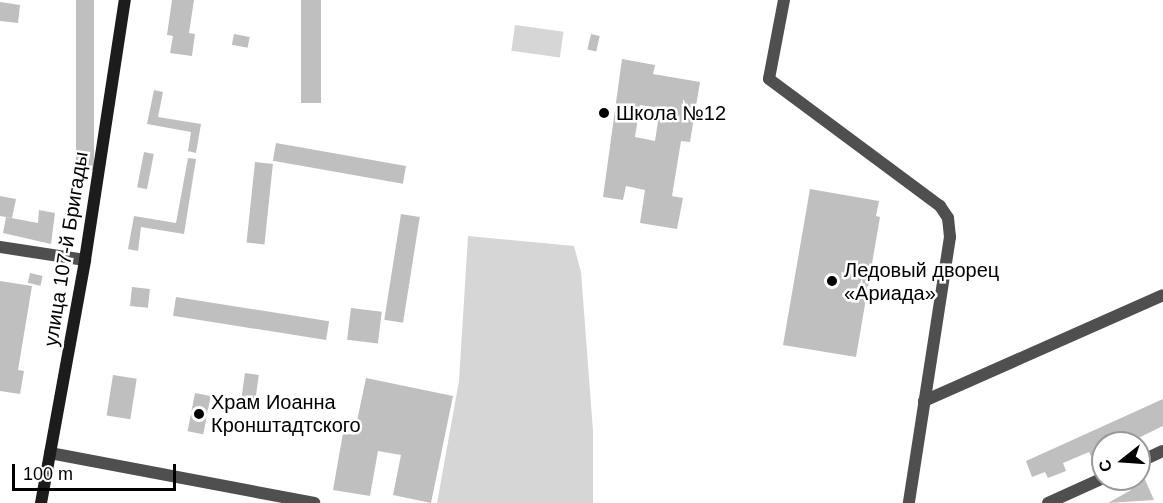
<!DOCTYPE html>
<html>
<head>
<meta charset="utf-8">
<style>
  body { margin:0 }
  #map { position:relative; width:1163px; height:503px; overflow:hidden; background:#fff; font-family:Arial,sans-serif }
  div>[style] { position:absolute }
  .green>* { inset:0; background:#d6d6d6; transform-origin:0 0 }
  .building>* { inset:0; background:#bfbfbf; transform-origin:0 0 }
  .minor>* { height:12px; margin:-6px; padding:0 6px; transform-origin:6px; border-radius:6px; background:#4f4f4f }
  .secondary>* { height:12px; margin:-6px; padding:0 6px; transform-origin:6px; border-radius:6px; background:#1c1c1c }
  .dots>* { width:16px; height:16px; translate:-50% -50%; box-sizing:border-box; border:3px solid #fff; border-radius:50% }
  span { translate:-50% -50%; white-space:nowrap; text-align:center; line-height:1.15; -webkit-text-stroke:5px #fff; paint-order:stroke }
  .poi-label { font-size:20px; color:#000 }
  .left { translate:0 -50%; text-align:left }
  .street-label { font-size:20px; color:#000 }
  .north { position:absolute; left:1091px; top:431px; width:60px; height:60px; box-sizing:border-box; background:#fff; border:2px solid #999; border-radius:50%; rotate:253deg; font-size:16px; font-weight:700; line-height:24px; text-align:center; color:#000 }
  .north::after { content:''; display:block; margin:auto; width:21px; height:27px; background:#000; clip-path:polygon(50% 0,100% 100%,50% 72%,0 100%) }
  .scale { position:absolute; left:12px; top:464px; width:164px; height:27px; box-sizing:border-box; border:3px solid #000; border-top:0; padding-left:8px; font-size:18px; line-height:21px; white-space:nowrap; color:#000; -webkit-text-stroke:4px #fff; paint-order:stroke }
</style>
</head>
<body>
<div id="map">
  <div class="green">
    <i style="left:515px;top:25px;width:49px;height:26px;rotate:8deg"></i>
    <i style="clip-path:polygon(468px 236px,574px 246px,581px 272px,593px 431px,593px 503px,437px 503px,459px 381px)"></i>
  </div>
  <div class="building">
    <i style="left:76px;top:0;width:18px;height:170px"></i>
    <i style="clip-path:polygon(172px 0,194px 0,189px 33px,195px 34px,192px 56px,170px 53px,173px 36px,167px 35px)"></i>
    <i style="left:301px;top:0;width:20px;height:103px"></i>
    <i style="clip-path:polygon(0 2px,20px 5px,18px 23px,0 21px)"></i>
    <i style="left:234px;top:34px;width:16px;height:11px;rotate:11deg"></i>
    <i style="left:591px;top:34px;width:9px;height:16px;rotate:13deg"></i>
    <i style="clip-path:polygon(evenodd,622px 59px,655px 65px,653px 74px,700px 82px,690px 142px,681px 141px,672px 196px,683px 198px,677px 229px,640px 223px,645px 190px,626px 186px,623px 200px,603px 197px,622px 59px,640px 105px,660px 108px,655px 141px,635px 137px,640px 105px)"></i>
    <i style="clip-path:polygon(154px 90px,163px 92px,158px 117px,201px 124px,196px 153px,188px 151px,191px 132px,147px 124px)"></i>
    <i style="left:276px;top:143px;width:132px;height:18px;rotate:10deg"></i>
    <i style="left:144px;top:152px;width:10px;height:36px;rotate:11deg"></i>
    <i style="clip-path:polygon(188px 158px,196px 159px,184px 234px,141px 227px,138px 251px,128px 249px,134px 216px,176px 223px)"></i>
    <i style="left:255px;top:162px;width:18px;height:81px;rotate:6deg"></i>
    <i style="clip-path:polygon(810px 189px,879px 201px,876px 216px,880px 217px,856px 357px,783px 345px)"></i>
    <i style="clip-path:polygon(0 196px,16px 199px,12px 218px,0 216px)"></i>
    <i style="clip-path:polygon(39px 210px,55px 213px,51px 244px,3px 233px,6px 217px,38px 223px)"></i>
    <i style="left:401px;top:214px;width:19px;height:107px;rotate:9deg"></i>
    <i style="left:30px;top:273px;width:13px;height:10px;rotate:13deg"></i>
    <i style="clip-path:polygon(0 281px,32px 286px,18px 370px,24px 371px,20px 394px,0 391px)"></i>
    <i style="left:132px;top:287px;width:18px;height:19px;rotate:6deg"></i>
    <i style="left:176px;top:297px;width:155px;height:19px;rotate:9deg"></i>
    <i style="left:351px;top:308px;width:31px;height:32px;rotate:7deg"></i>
    <i style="left:245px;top:373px;width:14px;height:31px;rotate:8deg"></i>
    <i style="left:113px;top:375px;width:24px;height:41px;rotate:9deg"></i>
    <i style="clip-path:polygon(366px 378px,453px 396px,431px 503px,393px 495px,401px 455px,378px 451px,370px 496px,333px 490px,343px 433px,354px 435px)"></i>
    <i style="left:195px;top:393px;width:16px;height:39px;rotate:11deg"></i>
    <i style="clip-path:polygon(1163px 399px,1163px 426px,1132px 441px,1129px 433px,1103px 443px,1103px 453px,1092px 458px,1089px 452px,1063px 463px,1066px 471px,1048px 478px,1045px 472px,1032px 477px,1026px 461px)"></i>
    <i style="clip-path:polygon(1143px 475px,1154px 500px,1108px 503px,1131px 490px,1128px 483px)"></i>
  </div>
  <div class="minor">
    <i style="left:784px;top:0;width:80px;rotate:100.8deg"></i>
    <i style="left:769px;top:79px;width:213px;rotate:36.6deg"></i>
    <i style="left:940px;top:206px;width:14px;rotate:56deg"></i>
    <i style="left:948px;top:218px;width:19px;rotate:84deg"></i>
    <i style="left:950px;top:237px;width:269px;rotate:98.8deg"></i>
    <i style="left:0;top:247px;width:86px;rotate:8.7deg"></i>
    <i style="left:924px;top:401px;width:261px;rotate:-23.9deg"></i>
    <i style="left:50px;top:453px;width:269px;rotate:10.7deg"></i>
    <i style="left:1139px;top:462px;width:26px;rotate:-25deg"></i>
    <i style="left:1048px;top:503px;width:60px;rotate:-24.4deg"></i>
  </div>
  <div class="secondary">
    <i style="left:41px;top:503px;width:247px;rotate:-79.7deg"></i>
    <i style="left:85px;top:260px;width:263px;rotate:-81.3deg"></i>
  </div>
  <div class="dots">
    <i style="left:604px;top:113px;background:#000"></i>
    <i style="left:832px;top:281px;background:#000"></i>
    <i style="left:199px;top:414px;background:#000"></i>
  </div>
  <div class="poi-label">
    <span class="left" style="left:616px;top:113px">Школа №12</span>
    <span class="left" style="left:844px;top:282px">Ледовый дворец<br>«Ариада»</span>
    <span class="left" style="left:211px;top:414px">Храм Иоанна<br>Кронштадтского</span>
  </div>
  <div class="street-label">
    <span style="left:66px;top:249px;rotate:-81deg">улица 107-й Бригады</span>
  </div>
  <div class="north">С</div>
  <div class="scale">100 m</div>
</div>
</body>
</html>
